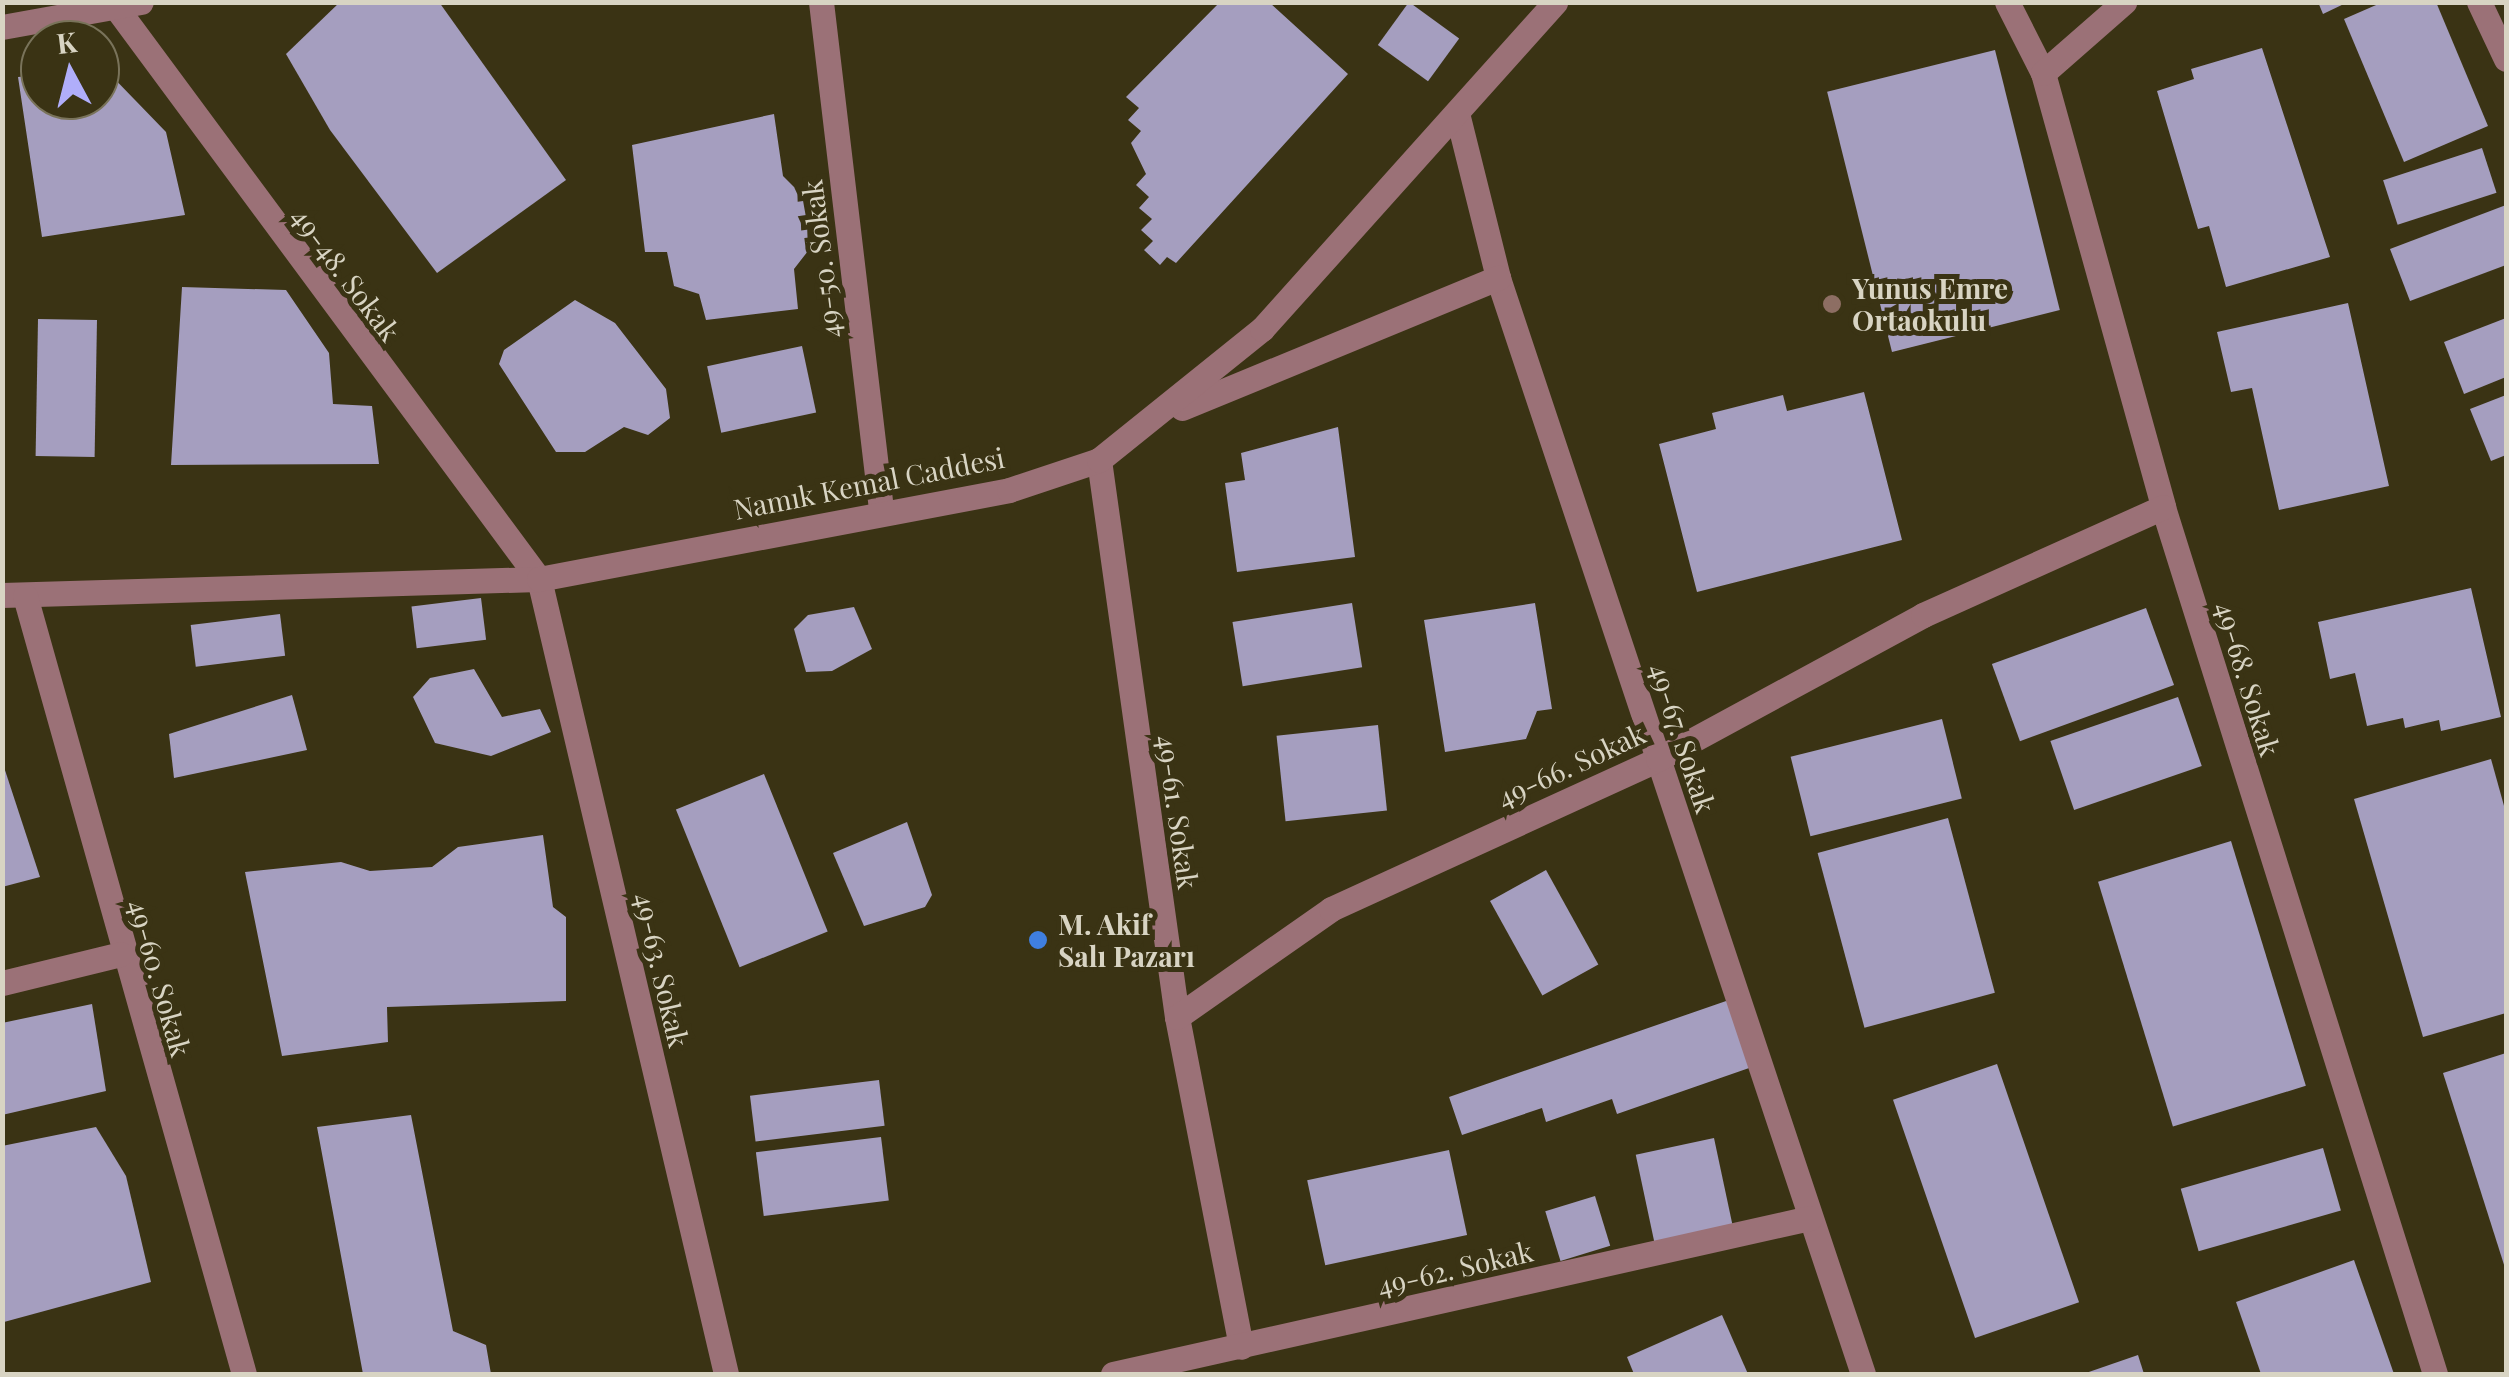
<!DOCTYPE html>
<html>
<head>
<meta charset="utf-8">
<style>
  body { margin:0 }
  #map { position:relative; width:2509px; height:1377px; overflow:hidden; background:#3a3314; font-family:"Playfair Display",serif }
  div>[style] { position:absolute }
  .building>* { inset:0; background:#a59ebf; transform-origin:0 0 }
  .minor>* { height:25px; margin:-12.5px; padding:0 12.5px; transform-origin:12.5px; border-radius:12.5px; background:#9b7177 }
  .dots>* { width:28px; height:28px; translate:-50% -50%; box-sizing:border-box; border:5px solid #3a3314; border-radius:50% }
  span { translate:-50% -50%; white-space:nowrap; text-align:center; line-height:1.15; -webkit-text-stroke:10px #3a3314; paint-order:stroke }
  .street-label { font-size:28px; color:#d8d4c3 }
  .poi-label { font-size:28px; color:#d8d4c3; font-weight:700 }
  .left { translate:0 -50%; text-align:left }
  .frame { position:absolute; inset:0; border:5px solid #d8d4c3; pointer-events:none }
  .north { position:absolute; left:20px; top:20px; width:100px; height:100px; box-sizing:border-box; background:#3a3314; border:2px solid #79735a; border-radius:50%; rotate:353deg; font-size:28px; font-weight:700; line-height:40px; text-align:center; color:#d8d4c3 }
  .north::after { content:''; display:block; margin:auto; width:35px; height:45px; background:#b0aefa; clip-path:polygon(50% 0,100% 100%,50% 72%,0 100%) }
</style>
</head>
<body>
<div id="map">
  <div class="building">
    <i style="clip-path:polygon(340px 2px,439px 2px,566px 180px,437px 273px,330px 130px,286px 54px)"></i>
    <i style="clip-path:polygon(1220px 2px,1269px 2px,1348px 74px,1176px 263px,1167px 257px,1160px 265px,1144px 250px,1153px 241px,1141px 230px,1152px 219px,1139px 208px,1149px 197px,1136px 185px,1146px 174px,1131px 143px,1141px 131px,1128px 120px,1139px 108px,1126px 97px)"></i>
    <i style="left:1409px;top:2px;width:62px;height:53px;rotate:36deg"></i>
    <i style="clip-path:polygon(2318px 2px,2348px 2px,2323px 14px)"></i>
    <i style="clip-path:polygon(2383px 2px,2436px 2px,2488px 126px,2404px 162px,2344px 19px)"></i>
    <i style="clip-path:polygon(2262px 48px,2330px 257px,2226px 287px,2209px 226px,2198px 229px,2157px 91px,2194px 79px,2191px 69px)"></i>
    <i style="left:1995px;top:50px;width:268px;height:173px;rotate:76deg"></i>
    <i style="clip-path:polygon(104px 68px,166px 132px,185px 215px,42px 237px,18px 77px,40px 75px,40px 100px,100px 100px)"></i>
    <i style="clip-path:polygon(774px 114px,783px 176px,802px 195px,807px 223px,808px 251px,794px 269px,798px 309px,706px 320px,699px 294px,674px 286px,667px 252px,645px 252px,632px 145px)"></i>
    <i style="left:2482px;top:148px;width:47px;height:104px;rotate:72deg"></i>
    <i style="clip-path:polygon(2506px 205px,2506px 265px,2410px 301px,2390px 249px)"></i>
    <i style="clip-path:polygon(182px 287px,286px 290px,329px 353px,333px 404px,372px 406px,379px 464px,171px 465px)"></i>
    <i style="clip-path:polygon(575px 300px,615px 323px,666px 389px,670px 418px,648px 435px,624px 427px,585px 452px,556px 452px,499px 364px,504px 350px)"></i>
    <i style="clip-path:polygon(2348px 303px,2389px 486px,2279px 510px,2252px 388px,2231px 392px,2217px 332px)"></i>
    <i style="clip-path:polygon(2506px 318px,2506px 377px,2464px 394px,2444px 342px)"></i>
    <i style="left:38px;top:319px;width:59px;height:137px;rotate:1deg"></i>
    <i style="left:802px;top:346px;width:68px;height:97px;rotate:78deg"></i>
    <i style="clip-path:polygon(1864px 392px,1902px 540px,1697px 592px,1659px 444px,1716px 429px,1712px 413px,1783px 395px,1787px 411px)"></i>
    <i style="clip-path:polygon(2506px 395px,2506px 455px,2491px 461px,2470px 409px)"></i>
    <i style="clip-path:polygon(1338px 427px,1355px 557px,1237px 572px,1225px 483px,1245px 480px,1241px 453px)"></i>
    <i style="clip-path:polygon(2471px 588px,2501px 717px,2441px 731px,2439px 720px,2405px 728px,2403px 718px,2367px 726px,2355px 673px,2330px 679px,2318px 622px)"></i>
    <i style="left:481px;top:598px;width:42px;height:70px;rotate:83deg"></i>
    <i style="left:1352px;top:603px;width:65px;height:121px;rotate:81deg"></i>
    <i style="clip-path:polygon(1535px 603px,1552px 709px,1537px 711px,1526px 739px,1445px 752px,1424px 620px)"></i>
    <i style="clip-path:polygon(854px 607px,872px 649px,832px 671px,806px 672px,794px 629px,808px 615px)"></i>
    <i style="left:2146px;top:608px;width:82px;height:164px;rotate:70deg"></i>
    <i style="left:280px;top:614px;width:42px;height:90px;rotate:83deg"></i>
    <i style="clip-path:polygon(474px 669px,502px 717px,540px 709px,551px 732px,491px 756px,435px 743px,413px 697px,430px 678px)"></i>
    <i style="clip-path:polygon(292px 695px,307px 750px,174px 778px,169px 734px)"></i>
    <i style="left:2178px;top:697px;width:73px;height:135px;rotate:71deg"></i>
    <i style="left:1942px;top:719px;width:82px;height:156px;rotate:76deg"></i>
    <i style="left:1378px;top:725px;width:86px;height:102px;rotate:84deg"></i>
    <i style="clip-path:polygon(2491px 759px,2506px 813px,2506px 1013px,2423px 1037px,2354px 799px)"></i>
    <i style="clip-path:polygon(2px 761px,40px 877px,2px 887px)"></i>
    <i style="left:764px;top:774px;width:170px;height:95px;rotate:68deg"></i>
    <i style="left:1948px;top:818px;width:181px;height:135px;rotate:75deg"></i>
    <i style="clip-path:polygon(907px 822px,932px 895px,925px 907px,864px 926px,833px 853px)"></i>
    <i style="clip-path:polygon(543px 835px,553px 907px,566px 917px,566px 1001px,387px 1007px,388px 1042px,282px 1056px,245px 872px,341px 862px,370px 871px,432px 867px,458px 847px)"></i>
    <i style="left:2231px;top:841px;width:256px;height:139px;rotate:73deg"></i>
    <i style="left:1546px;top:870px;width:108px;height:64px;rotate:61deg"></i>
    <i style="clip-path:polygon(1729px 1000px,1752px 1067px,1617px 1114px,1612px 1099px,1546px 1122px,1542px 1108px,1462px 1135px,1449px 1097px)"></i>
    <i style="clip-path:polygon(92px 1004px,106px 1091px,2px 1115px,2px 1023px)"></i>
    <i style="clip-path:polygon(2506px 1053px,2506px 1271px,2443px 1073px)"></i>
    <i style="left:1997px;top:1064px;width:252px;height:110px;rotate:71deg"></i>
    <i style="left:879px;top:1080px;width:46px;height:130px;rotate:83deg"></i>
    <i style="clip-path:polygon(411px 1115px,453px 1331px,486px 1345px,491px 1374px,363px 1374px,317px 1127px)"></i>
    <i style="clip-path:polygon(96px 1127px,126px 1176px,151px 1282px,4px 1322px,2px 1146px)"></i>
    <i style="left:881px;top:1137px;width:64px;height:126px;rotate:83deg"></i>
    <i style="left:1714px;top:1138px;width:89px;height:80px;rotate:78deg"></i>
    <i style="left:2323px;top:1148px;width:65px;height:148px;rotate:74deg"></i>
    <i style="left:1449px;top:1150px;width:87px;height:145px;rotate:78deg"></i>
    <i style="left:1595px;top:1196px;width:52px;height:52px;rotate:73deg"></i>
    <i style="clip-path:polygon(2354px 1260px,2394px 1374px,2261px 1374px,2236px 1302px)"></i>
    <i style="clip-path:polygon(1722px 1315px,1748px 1374px,1634px 1374px,1627px 1357px)"></i>
    <i style="clip-path:polygon(2138px 1355px,2144px 1374px,2083px 1374px)"></i>
  </div>
  <div class="minor">
    <i style="left:112px;top:2px;width:718px;rotate:53.5deg"></i>
    <i style="left:539px;top:579px;width:817px;rotate:76.76deg"></i>
    <i style="left:821px;top:2px;width:511px;rotate:83.25deg"></i>
    <i style="left:2007px;top:2px;width:80px;rotate:63.1deg"></i>
    <i style="left:2043px;top:73px;width:450px;rotate:74.5deg"></i>
    <i style="left:2163px;top:507px;width:909px;rotate:72.58deg"></i>
    <i style="left:2479px;top:2px;width:63px;rotate:64.7deg"></i>
    <i style="left:2px;top:27px;width:141px;rotate:-10.2deg"></i>
    <i style="left:2043px;top:73px;width:108px;rotate:-41.2deg"></i>
    <i style="left:1458px;top:117px;width:166px;rotate:76deg"></i>
    <i style="left:1498px;top:278px;width:1155px;rotate:71.58deg"></i>
    <i style="left:1182px;top:408px;width:342px;rotate:-22.4deg"></i>
    <i style="left:1099px;top:460px;width:562px;rotate:82.03deg"></i>
    <i style="left:1177px;top:1017px;width:336px;rotate:79deg"></i>
    <i style="left:2px;top:595px;width:537px;rotate:-1.71deg"></i>
    <i style="left:539px;top:579px;width:478px;rotate:-10.7deg"></i>
    <i style="left:1009px;top:490px;width:95px;rotate:-18.4deg"></i>
    <i style="left:1099px;top:460px;width:209px;rotate:-38.8deg"></i>
    <i style="left:1262px;top:329px;width:439px;rotate:-48.1deg"></i>
    <i style="left:25px;top:596px;width:808px;rotate:74.28deg"></i>
    <i style="left:2px;top:983px;width:122px;rotate:-13.7deg"></i>
    <i style="left:1177px;top:1017px;width:188px;rotate:-35deg"></i>
    <i style="left:1331px;top:909px;width:360px;rotate:-24.6deg"></i>
    <i style="left:1658px;top:759px;width:302px;rotate:-28.5deg"></i>
    <i style="left:1923px;top:615px;width:263px;rotate:-24.2deg"></i>
    <i style="left:1113px;top:1374px;width:714px;rotate:-12.62deg"></i>
  </div>
  <div class="dots">
    <i style="left:1832px;top:304px;background:#8d6e63"></i>
    <i style="left:1038px;top:940px;background:#3f7fe0"></i>
  </div>
  <div class="street-label">
    <span style="left:821px;top:259px;rotate:-97deg">49-50. Sokak</span>
    <span style="left:346px;top:274px;rotate:53deg">49-48. Sokak</span>
    <span style="left:869px;top:483px;rotate:-11deg">Namık Kemal Caddesi</span>
    <span style="left:2248px;top:679px;rotate:73deg">49-68. Sokak</span>
    <span style="left:1683px;top:738px;rotate:72deg">49-67. Sokak</span>
    <span style="left:1571px;top:765px;rotate:-25deg">49-66. Sokak</span>
    <span style="left:1178px;top:812px;rotate:82deg">49-61. Sokak</span>
    <span style="left:662px;top:970px;rotate:77deg">49-63. Sokak</span>
    <span style="left:160px;top:978px;rotate:74deg">49-60. Sokak</span>
    <span style="left:1455px;top:1268px;rotate:-13deg">49-62. Sokak</span>
  </div>
  <div class="poi-label">
    <span class="left" style="left:1852px;top:304px">Yunus Emre<br>Ortaokulu</span>
    <span class="left" style="left:1058px;top:940px">M. Akif<br>Salı Pazarı</span>
  </div>
  <div class="frame"></div>
  <div class="north">K</div>
</div>
</body>
</html>
